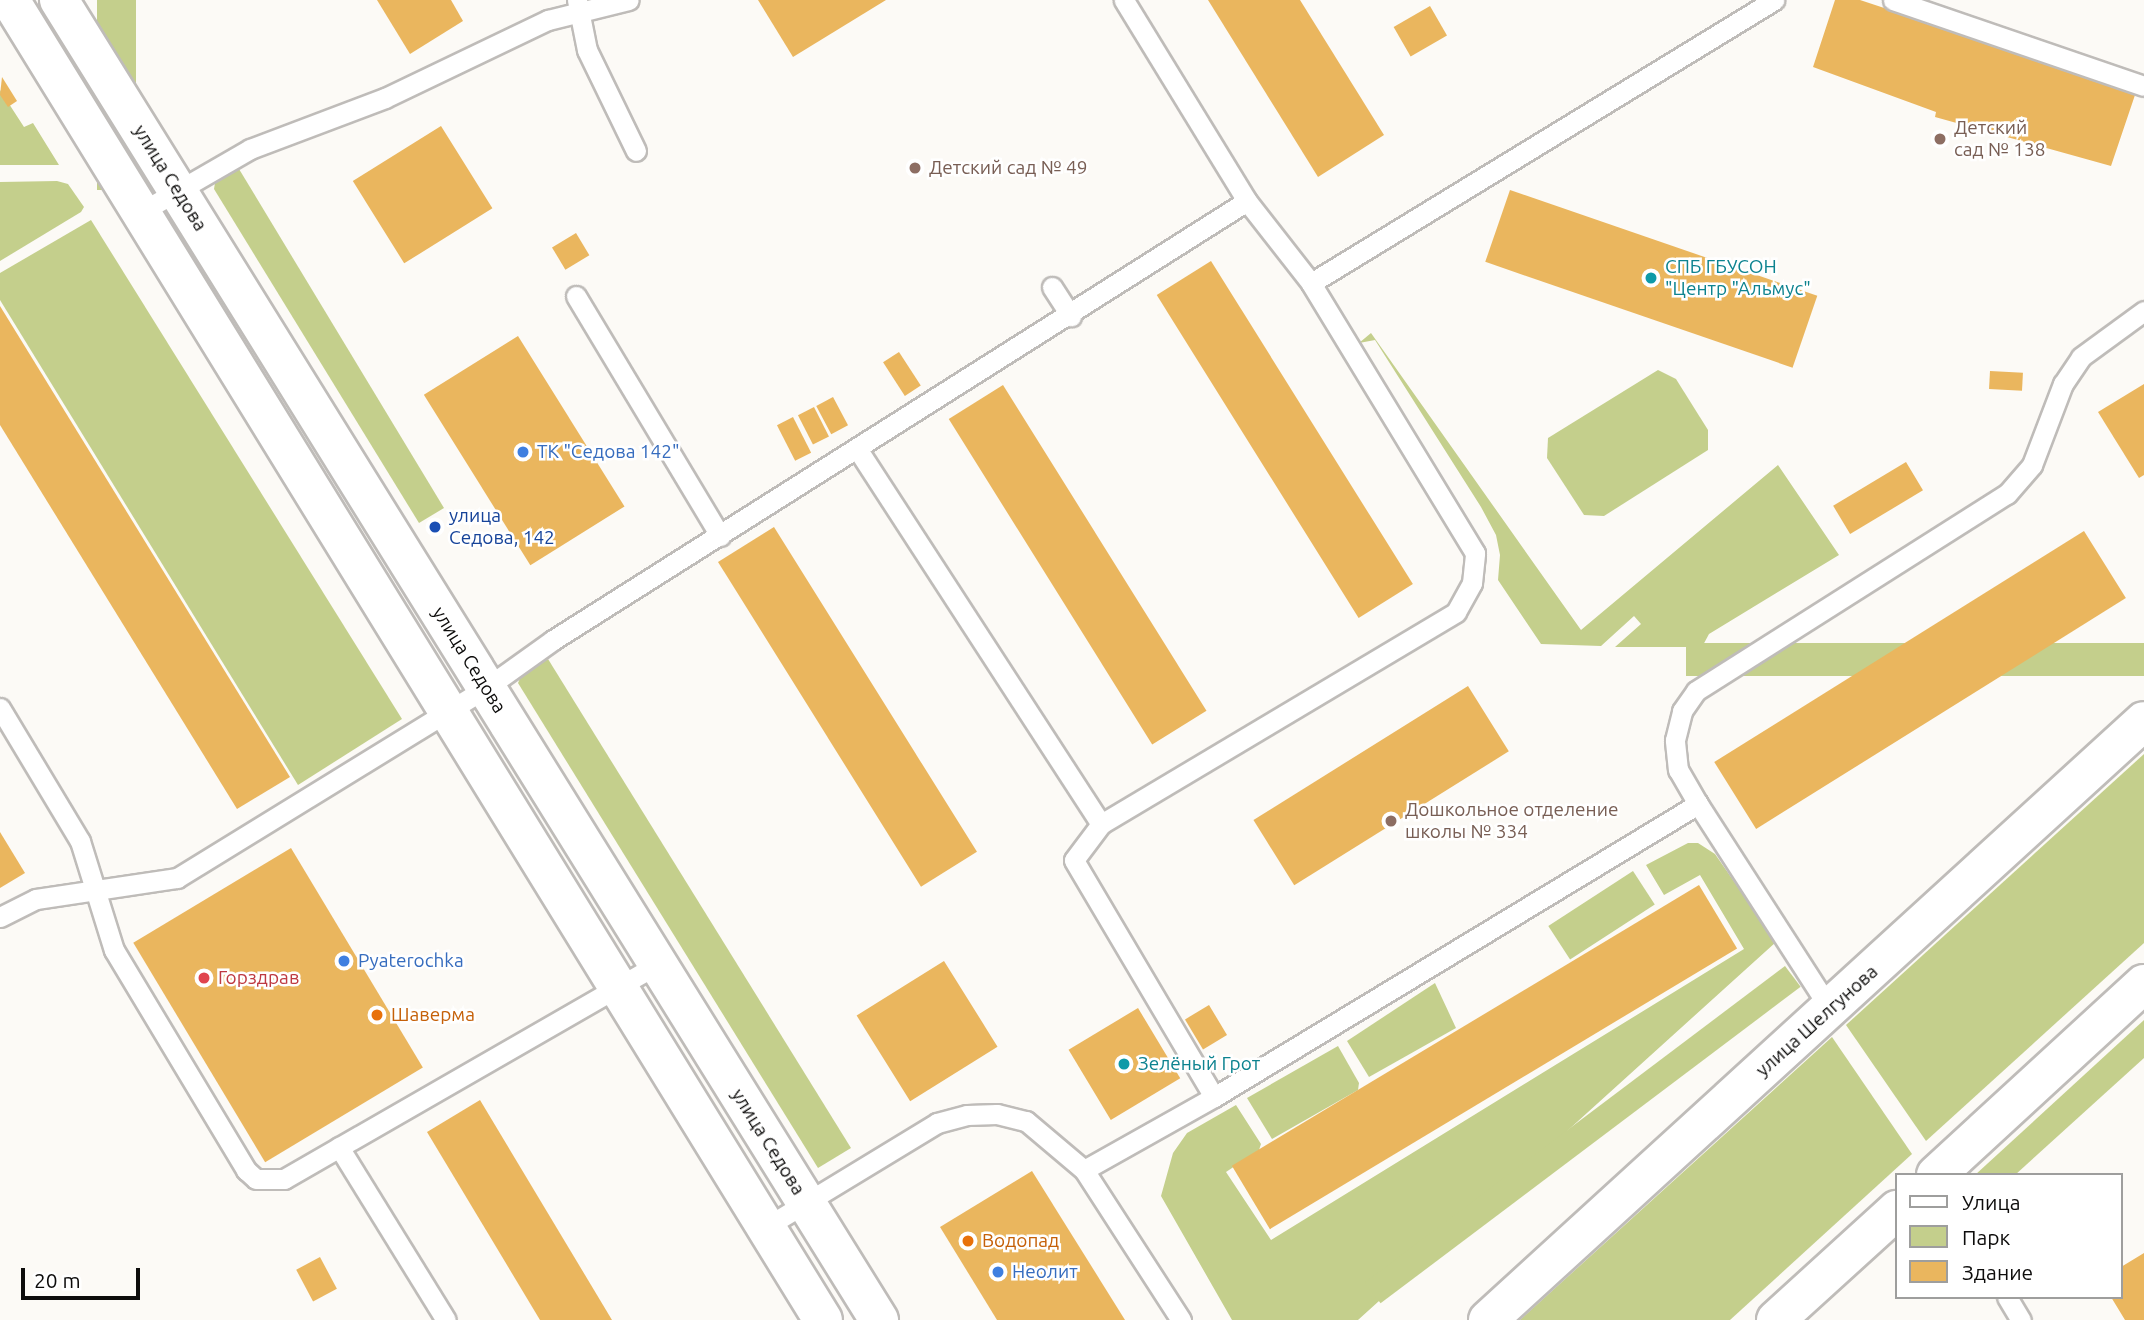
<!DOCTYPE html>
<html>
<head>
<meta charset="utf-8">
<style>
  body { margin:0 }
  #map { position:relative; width:2144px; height:1320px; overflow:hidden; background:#fcfaf6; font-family:Ubuntu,sans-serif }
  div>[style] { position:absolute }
  .green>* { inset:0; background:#c4cf8c; transform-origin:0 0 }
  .building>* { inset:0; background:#eab65e; transform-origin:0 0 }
  .roads { filter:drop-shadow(2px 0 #bfbcb9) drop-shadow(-2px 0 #bfbcb9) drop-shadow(0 2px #bfbcb9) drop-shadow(0 -2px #bfbcb9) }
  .service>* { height:19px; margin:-9.5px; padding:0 9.5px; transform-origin:9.5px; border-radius:9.5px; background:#fff }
  .minor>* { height:38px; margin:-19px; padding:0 19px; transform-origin:19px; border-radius:19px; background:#fff }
  .secondary>* { height:38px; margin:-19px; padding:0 19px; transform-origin:19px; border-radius:19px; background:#fff }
  .dots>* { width:19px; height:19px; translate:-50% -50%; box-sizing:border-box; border:4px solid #fff; border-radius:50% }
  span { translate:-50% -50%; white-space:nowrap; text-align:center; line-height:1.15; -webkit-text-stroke:5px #fff; paint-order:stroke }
  .education-label { font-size:19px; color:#785e54 }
  .left { translate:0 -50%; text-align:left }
  .street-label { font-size:19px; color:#0d0c0b }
  .culture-label { font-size:19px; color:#0d838f }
  .shop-label { font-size:19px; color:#366cbe }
  .transit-label { font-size:19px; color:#164399 }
  .health-label { font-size:19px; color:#be3a42 }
  .food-label { font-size:19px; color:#c56008 }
  .legend { position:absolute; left:1895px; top:1173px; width:228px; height:126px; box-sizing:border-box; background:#fff; border:2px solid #9e9e9d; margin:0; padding:9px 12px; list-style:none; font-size:21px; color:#0d0c0b }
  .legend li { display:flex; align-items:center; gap:14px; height:35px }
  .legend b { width:35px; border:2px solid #9e9e9d }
  .scale { position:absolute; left:21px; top:1268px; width:119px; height:32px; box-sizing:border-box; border:4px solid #0d0c0b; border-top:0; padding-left:9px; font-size:21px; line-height:24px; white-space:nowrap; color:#0d0c0b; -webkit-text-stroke:5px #fff; paint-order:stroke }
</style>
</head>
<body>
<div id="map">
  <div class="green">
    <i style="left:97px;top:0;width:39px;height:190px"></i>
    <i style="clip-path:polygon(0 90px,24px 127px,33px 123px,59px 165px,0 165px)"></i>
    <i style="clip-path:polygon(239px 169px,444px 508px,419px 523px,214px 189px,215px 183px)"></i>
    <i style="clip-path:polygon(57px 181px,68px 184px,84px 207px,81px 212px,0 261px,0 182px)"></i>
    <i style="clip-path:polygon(91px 220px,402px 719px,298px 785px,0 300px,0 273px)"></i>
    <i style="clip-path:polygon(1371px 333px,1581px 630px,1778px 465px,1839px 555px,1709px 634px,1702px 647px,1615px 647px,1641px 624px,1634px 616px,1601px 646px,1541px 644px,1498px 580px,1500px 555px,1496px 535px,1481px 507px,1375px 340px,1359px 343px)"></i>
    <i style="clip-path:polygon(1658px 370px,1676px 379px,1708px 430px,1708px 450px,1604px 516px,1584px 515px,1547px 458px,1548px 438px)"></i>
    <i style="left:2144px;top:643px;width:33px;height:458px;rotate:90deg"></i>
    <i style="clip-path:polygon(548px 659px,851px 1148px,818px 1168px,518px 683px,521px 676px)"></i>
    <i style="clip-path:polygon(2144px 754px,2144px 943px,1926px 1141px,1846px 1025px)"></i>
    <i style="clip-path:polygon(1688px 843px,1698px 843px,1715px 854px,1776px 942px,1358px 1320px,1232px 1320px,1161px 1196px,1173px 1153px,1187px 1133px,1236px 1105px,1261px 1144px,1259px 1150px,1226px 1172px,1271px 1240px,1744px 949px,1700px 875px,1664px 895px,1646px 865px)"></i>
    <i style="left:1633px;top:871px;width:40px;height:101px;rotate:57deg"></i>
    <i style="left:1785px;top:966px;width:26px;height:526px;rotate:53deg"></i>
    <i style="clip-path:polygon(1435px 983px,1456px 1028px,1369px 1077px,1347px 1041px)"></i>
    <i style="clip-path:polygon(2144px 1020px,2144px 1058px,2015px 1175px,1975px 1175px)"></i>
    <i style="clip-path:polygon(1832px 1037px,1912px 1154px,1730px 1320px,1520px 1320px)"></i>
    <i style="clip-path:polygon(1338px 1046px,1359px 1083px,1358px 1090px,1272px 1139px,1247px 1098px)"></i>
  </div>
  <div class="building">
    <i style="clip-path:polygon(377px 0,451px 0,463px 21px,410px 54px)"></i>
    <i style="clip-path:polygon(758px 0,886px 0,793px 57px)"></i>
    <i style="clip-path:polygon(1208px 0,1300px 0,1384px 135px,1318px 177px)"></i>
    <i style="clip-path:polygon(1835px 0,1860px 0,2120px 86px,2118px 89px,2135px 95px,2111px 166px,1935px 117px,1936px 112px,1813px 67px)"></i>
    <i style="left:1430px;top:6px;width:34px;height:42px;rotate:60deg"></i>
    <i style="clip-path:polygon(2px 77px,17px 101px,8px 107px,0 95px)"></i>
    <i style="left:441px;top:126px;width:97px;height:104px;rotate:58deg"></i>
    <i style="left:1510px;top:190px;width:325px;height:76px;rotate:19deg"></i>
    <i style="left:576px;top:233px;width:26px;height:28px;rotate:59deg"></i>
    <i style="left:1211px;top:261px;width:381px;height:64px;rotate:58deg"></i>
    <i style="clip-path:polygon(0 306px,290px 777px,237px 809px,0 425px)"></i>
    <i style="left:518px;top:336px;width:201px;height:111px;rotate:58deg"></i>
    <i style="left:899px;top:352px;width:40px;height:19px;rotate:57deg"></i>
    <i style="left:1990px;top:371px;width:33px;height:18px;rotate:3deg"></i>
    <i style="clip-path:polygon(2144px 384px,2144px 475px,2139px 478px,2098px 412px)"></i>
    <i style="left:1003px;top:385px;width:384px;height:64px;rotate:58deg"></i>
    <i style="left:833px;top:397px;width:32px;height:19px;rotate:62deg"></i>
    <i style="left:814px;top:407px;width:33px;height:18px;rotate:63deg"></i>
    <i style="left:793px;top:417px;width:40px;height:18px;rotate:63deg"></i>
    <i style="left:1906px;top:462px;width:33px;height:85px;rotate:59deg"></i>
    <i style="left:774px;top:527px;width:383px;height:66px;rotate:58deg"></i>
    <i style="left:2084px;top:531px;width:79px;height:436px;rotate:58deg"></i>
    <i style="left:1468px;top:686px;width:77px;height:253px;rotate:58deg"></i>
    <i style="clip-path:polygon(0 832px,25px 873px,0 888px)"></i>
    <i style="left:291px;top:848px;width:256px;height:184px;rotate:59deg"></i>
    <i style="left:1699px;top:885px;width:74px;height:545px;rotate:59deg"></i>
    <i style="left:944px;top:961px;width:101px;height:103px;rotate:58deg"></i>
    <i style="left:1209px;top:1005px;width:35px;height:28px;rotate:59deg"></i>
    <i style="left:1138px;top:1008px;width:82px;height:81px;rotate:59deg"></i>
    <i style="clip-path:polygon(480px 1100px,612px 1320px,540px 1320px,427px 1132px)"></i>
    <i style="clip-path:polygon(1032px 1171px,1125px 1320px,997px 1320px,940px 1227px)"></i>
    <i style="clip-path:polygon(2144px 1253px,2144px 1320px,2125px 1320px,2111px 1297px,2121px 1297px,2121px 1267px)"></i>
    <i style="left:320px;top:1257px;width:36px;height:27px;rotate:62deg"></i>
  </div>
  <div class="roads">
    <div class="service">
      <i style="left:577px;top:0;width:51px;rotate:78.7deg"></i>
      <i style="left:587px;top:50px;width:112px;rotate:64.1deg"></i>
      <i style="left:1893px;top:0;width:265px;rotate:18.9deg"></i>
      <i style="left:141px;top:212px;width:126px;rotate:-30deg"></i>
      <i style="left:250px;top:149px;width:144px;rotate:-20.7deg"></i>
      <i style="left:385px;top:98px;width:181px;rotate:-25.6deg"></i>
      <i style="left:548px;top:20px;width:83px;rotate:-13.9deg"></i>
      <i style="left:1311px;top:283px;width:543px;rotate:-31.43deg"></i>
      <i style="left:1052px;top:287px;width:35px;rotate:57deg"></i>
      <i style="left:576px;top:296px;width:280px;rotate:59deg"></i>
      <i style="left:858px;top:450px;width:446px;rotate:57deg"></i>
      <i style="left:0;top:708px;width:155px;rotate:59deg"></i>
      <i style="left:80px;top:841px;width:114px;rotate:72.7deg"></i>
      <i style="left:114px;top:950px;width:257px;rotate:59deg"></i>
      <i style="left:246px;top:1170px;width:13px;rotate:42deg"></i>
      <i style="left:256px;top:1179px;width:28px"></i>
      <i style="left:284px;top:1179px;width:431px;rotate:-29.9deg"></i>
      <i style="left:1698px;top:804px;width:244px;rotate:57.2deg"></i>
      <i style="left:0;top:917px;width:40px;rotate:-26.6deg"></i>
      <i style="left:36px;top:899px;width:143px;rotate:-8.5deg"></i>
      <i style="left:177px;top:878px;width:363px;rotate:-31.6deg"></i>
      <i style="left:486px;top:688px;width:82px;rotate:-35.6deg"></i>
      <i style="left:553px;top:640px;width:821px;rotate:-32.32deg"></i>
      <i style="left:1247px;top:201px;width:236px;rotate:-121.5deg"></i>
      <i style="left:1214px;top:1097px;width:275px;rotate:-120.6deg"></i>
      <i style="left:1074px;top:860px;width:45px;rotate:-53.1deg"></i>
      <i style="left:1101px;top:824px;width:413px;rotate:-30.8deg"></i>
      <i style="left:1456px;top:612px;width:33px;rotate:-61deg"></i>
      <i style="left:1472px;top:583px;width:30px;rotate:-84deg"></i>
      <i style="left:1475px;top:553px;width:316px;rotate:-121.3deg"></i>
      <i style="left:1311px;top:283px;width:104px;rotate:-128deg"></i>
      <i style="left:339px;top:1147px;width:203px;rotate:58.3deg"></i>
      <i style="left:766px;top:1227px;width:200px;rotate:-31.3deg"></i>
      <i style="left:937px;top:1123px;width:31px;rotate:-15deg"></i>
      <i style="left:967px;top:1115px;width:30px;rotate:-2deg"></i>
      <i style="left:997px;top:1114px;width:30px;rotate:14deg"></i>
      <i style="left:1026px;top:1121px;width:76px;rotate:40.2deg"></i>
      <i style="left:2007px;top:1297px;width:27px;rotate:59deg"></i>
      <i style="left:1181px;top:1320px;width:179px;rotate:-122.9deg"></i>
      <i style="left:1084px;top:1170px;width:149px;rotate:-29.3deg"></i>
      <i style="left:1214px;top:1097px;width:566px;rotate:-31.19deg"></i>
      <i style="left:1698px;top:804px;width:39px;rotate:-120deg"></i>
      <i style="left:1678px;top:770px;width:30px;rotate:-96deg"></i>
      <i style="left:1675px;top:740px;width:30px;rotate:-76deg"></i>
      <i style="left:1682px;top:711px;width:24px;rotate:-55deg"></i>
      <i style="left:1696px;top:691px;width:368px;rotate:-32.4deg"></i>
      <i style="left:2007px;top:494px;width:38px;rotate:-49deg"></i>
      <i style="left:2032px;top:465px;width:87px;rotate:-69.1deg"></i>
      <i style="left:2063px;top:384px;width:32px;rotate:-56deg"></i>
      <i style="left:2081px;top:357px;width:78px;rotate:-36.1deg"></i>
    </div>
    <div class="minor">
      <i style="left:1936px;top:1175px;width:282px;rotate:-42.6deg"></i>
      <i style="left:1488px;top:1320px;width:888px;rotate:-42.4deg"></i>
      <i style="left:1776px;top:1320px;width:164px;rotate:-42.3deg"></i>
    </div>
    <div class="secondary">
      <i style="left:10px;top:0;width:1550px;rotate:58.37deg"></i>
      <i style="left:59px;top:0;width:1554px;rotate:58.15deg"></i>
    </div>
  </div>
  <div class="dots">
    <i style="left:1940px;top:139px;background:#8d6e63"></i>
    <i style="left:915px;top:168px;background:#8d6e63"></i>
    <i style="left:1651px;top:278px;background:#0f9aa8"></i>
    <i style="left:523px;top:452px;background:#3f7fe0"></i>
    <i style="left:435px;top:527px;background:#1a4fb4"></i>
    <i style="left:1391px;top:821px;background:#8d6e63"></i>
    <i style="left:344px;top:961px;background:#3f7fe0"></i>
    <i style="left:204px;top:978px;background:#e0444e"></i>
    <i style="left:377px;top:1015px;background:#e8710a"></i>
    <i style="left:1124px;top:1064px;background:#0f9aa8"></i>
    <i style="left:968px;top:1241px;background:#e8710a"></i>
    <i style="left:998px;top:1272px;background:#3f7fe0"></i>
  </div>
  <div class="education-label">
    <span class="left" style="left:1954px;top:139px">Детский<br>сад № 138</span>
    <span class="left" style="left:929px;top:168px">Детский сад № 49</span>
    <span class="left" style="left:1405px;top:821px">Дошкольное отделение<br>школы № 334</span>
  </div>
  <div class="street-label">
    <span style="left:170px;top:178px;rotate:58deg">улица Седова</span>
    <span style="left:469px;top:660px;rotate:58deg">улица Седова</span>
    <span style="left:1817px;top:1021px;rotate:-42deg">улица Шелгунова</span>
    <span style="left:768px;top:1142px;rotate:58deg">улица Седова</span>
  </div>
  <div class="culture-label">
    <span class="left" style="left:1665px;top:278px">СПБ ГБУСОН<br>"Центр "Альмус"</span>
    <span class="left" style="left:1138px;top:1064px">Зелёный Грот</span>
  </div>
  <div class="shop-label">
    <span class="left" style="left:537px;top:452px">ТК "Седова 142"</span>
    <span class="left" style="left:358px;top:961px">Pyaterochka</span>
    <span class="left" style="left:1012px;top:1272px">Неолит</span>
  </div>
  <div class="transit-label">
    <span class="left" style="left:449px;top:527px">улица<br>Седова, 142</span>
  </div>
  <div class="health-label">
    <span class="left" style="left:218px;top:978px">Горздрав</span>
  </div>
  <div class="food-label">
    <span class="left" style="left:391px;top:1015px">Шаверма</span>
    <span class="left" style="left:982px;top:1241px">Водопад</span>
  </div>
  <ul class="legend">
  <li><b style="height:9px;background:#fff"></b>Улица</li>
  <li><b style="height:19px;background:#c4cf8c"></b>Парк</li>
  <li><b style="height:19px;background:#eab65e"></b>Здание</li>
  </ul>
  <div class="scale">20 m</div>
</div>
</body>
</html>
